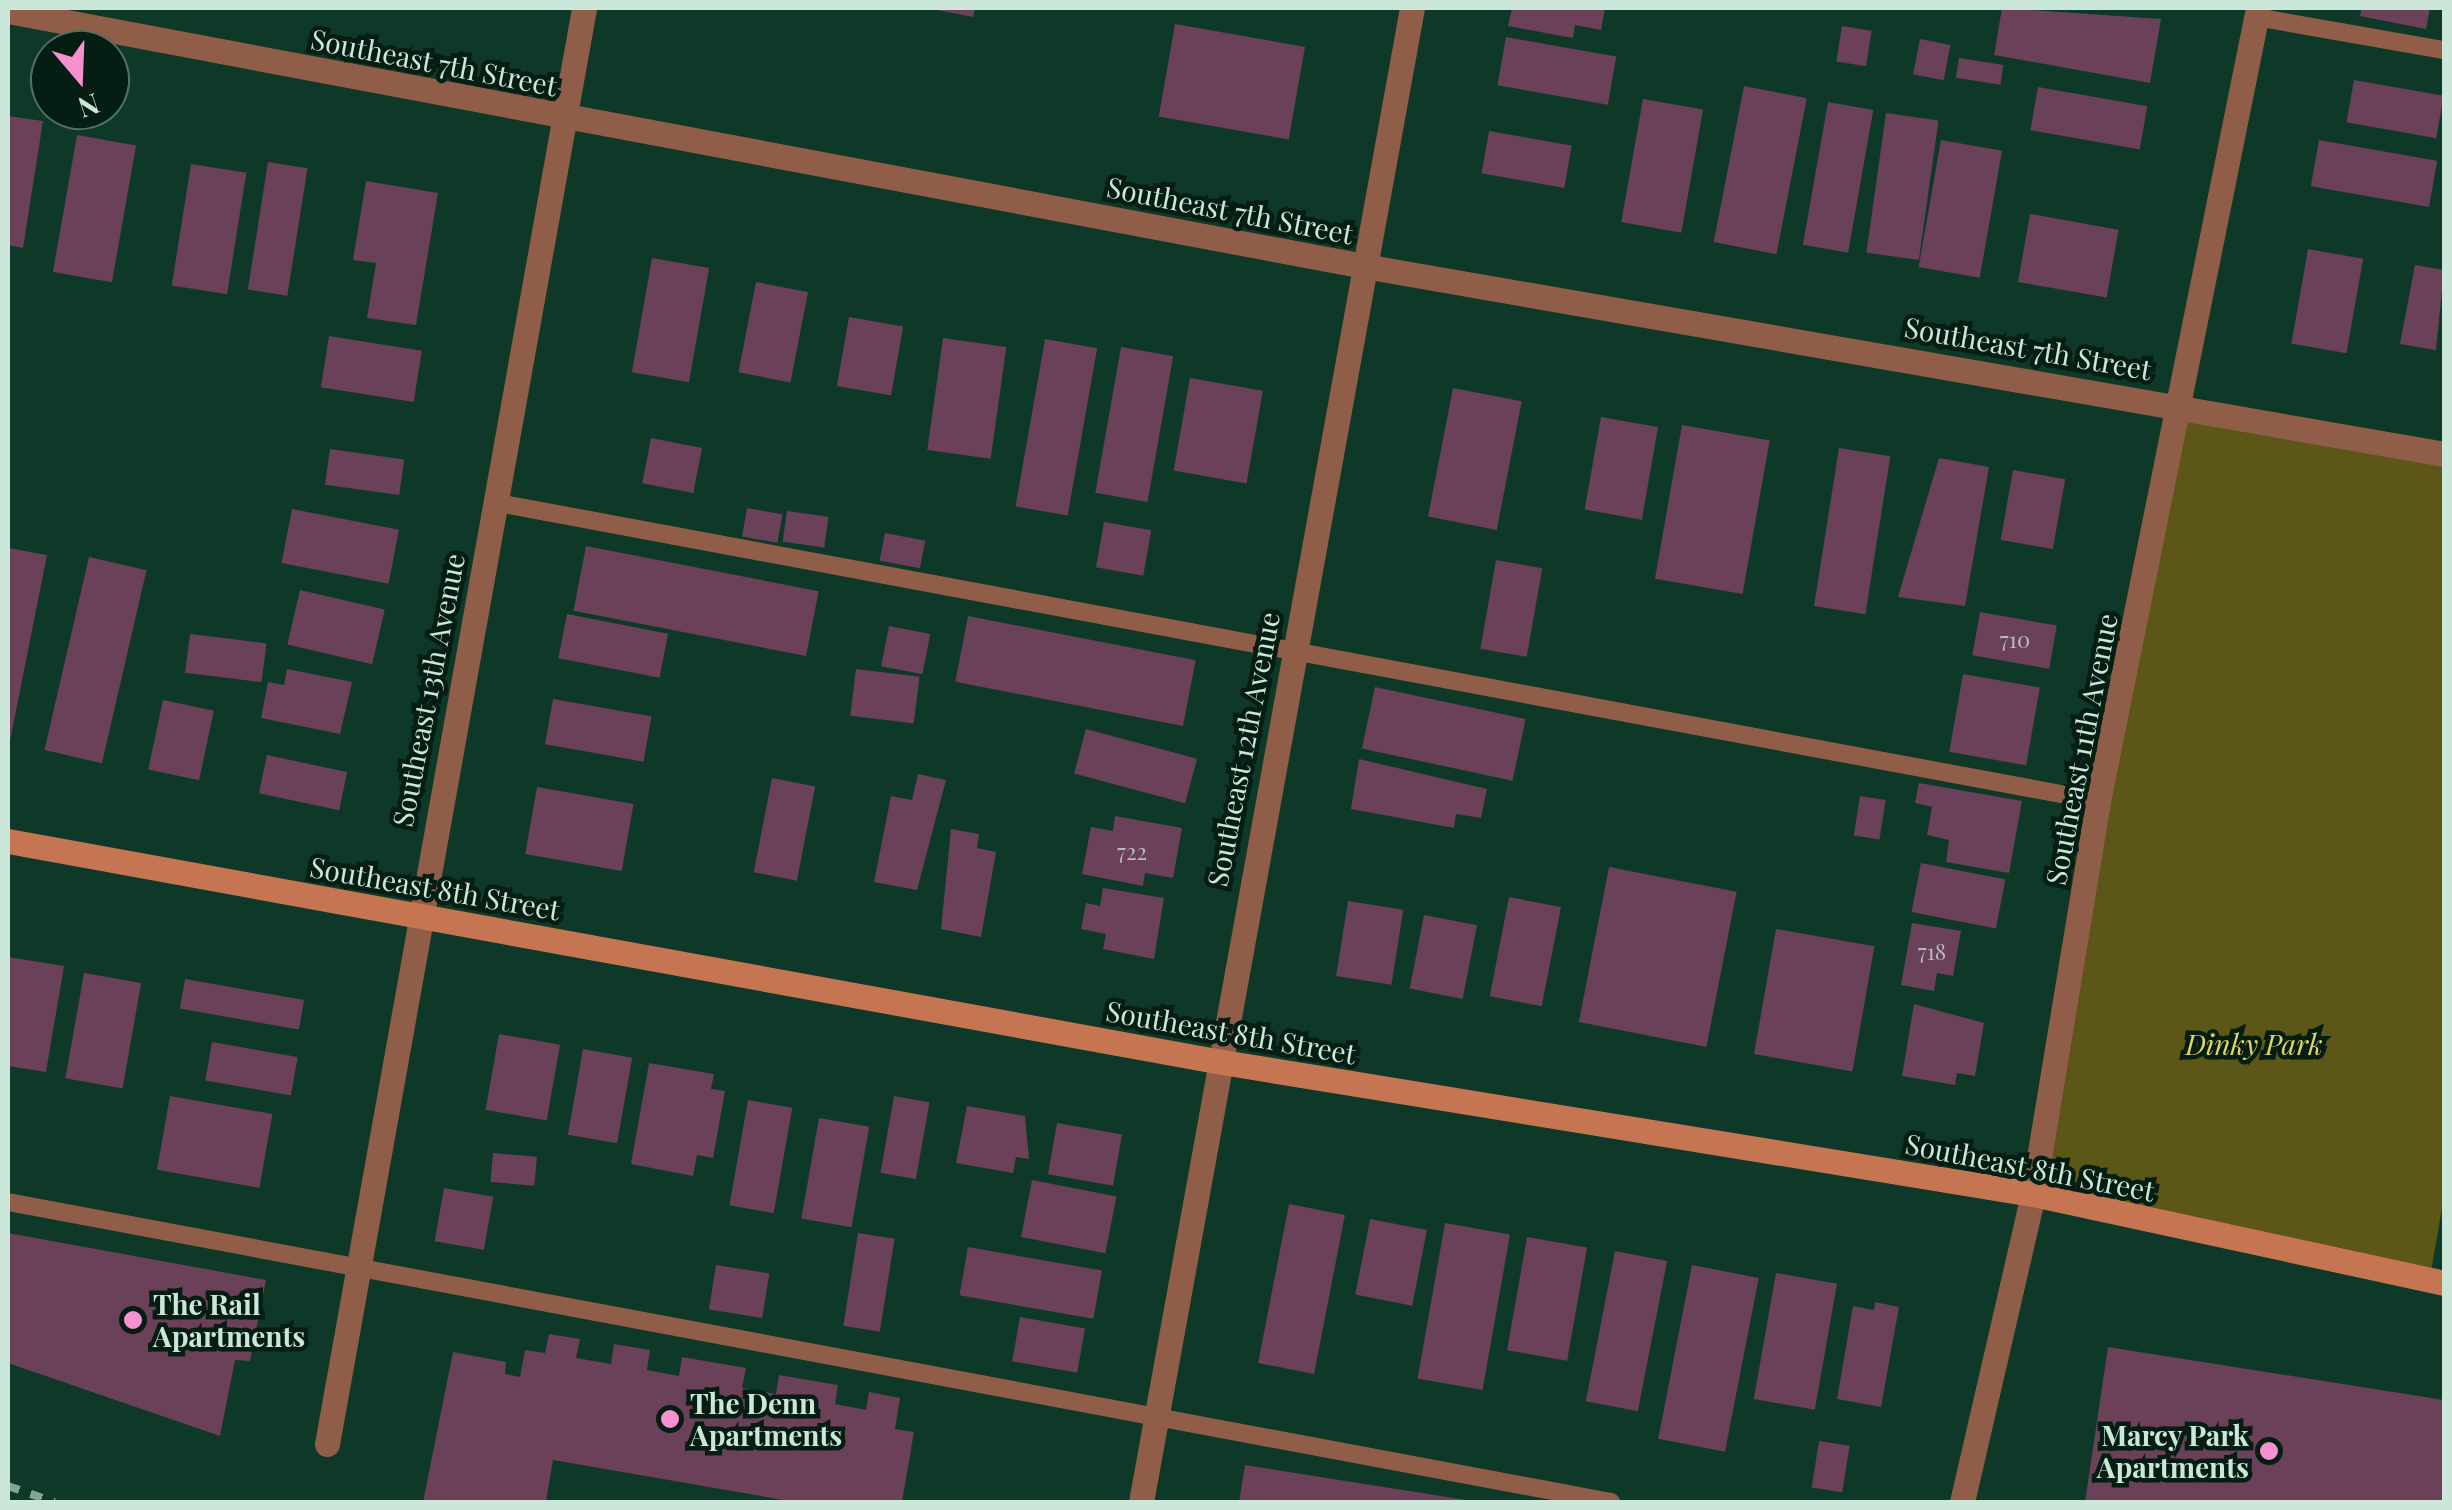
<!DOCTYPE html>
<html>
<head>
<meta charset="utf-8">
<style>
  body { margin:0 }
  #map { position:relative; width:2452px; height:1510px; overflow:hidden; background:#0e3828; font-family:"Playfair Display",serif }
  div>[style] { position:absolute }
  .green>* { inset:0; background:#5c5617 }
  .building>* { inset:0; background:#6b4059; transform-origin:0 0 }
  .lane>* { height:18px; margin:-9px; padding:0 9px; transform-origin:9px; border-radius:9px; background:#905d48 }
  .street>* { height:25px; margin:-12.5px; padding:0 12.5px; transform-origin:12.5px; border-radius:12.5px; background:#905d48 }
  .secondary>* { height:25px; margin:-12.5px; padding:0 12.5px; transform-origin:12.5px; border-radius:12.5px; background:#c67552 }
  .rail>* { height:8px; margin-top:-4px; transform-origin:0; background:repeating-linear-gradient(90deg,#83a596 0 12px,transparent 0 24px) }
  .dots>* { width:28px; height:28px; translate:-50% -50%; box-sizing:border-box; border:5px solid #061d13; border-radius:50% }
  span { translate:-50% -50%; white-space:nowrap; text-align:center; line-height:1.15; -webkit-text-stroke:9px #061d13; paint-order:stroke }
  .number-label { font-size:22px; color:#b3bdb9 }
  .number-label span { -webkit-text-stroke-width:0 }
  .street-label { font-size:28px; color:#cbe7d9 }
  .park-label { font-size:28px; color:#e1d664; font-style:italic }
  .poi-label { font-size:28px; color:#cbe7d9; font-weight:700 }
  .left { translate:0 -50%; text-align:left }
  .right { translate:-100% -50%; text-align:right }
  .frame { position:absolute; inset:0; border:10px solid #cbe7d9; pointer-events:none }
  .north { position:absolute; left:30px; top:30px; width:100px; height:100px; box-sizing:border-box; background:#061d13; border:2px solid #556e62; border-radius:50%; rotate:161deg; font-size:28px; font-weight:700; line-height:40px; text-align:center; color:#cbe7d9 }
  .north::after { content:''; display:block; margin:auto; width:35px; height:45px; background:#f790ce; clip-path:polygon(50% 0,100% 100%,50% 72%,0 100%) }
</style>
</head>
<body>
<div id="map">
  <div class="green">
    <i style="clip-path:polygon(2181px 405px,2444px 454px,2444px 1197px,2430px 1277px,2033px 1194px)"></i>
  </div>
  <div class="building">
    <i style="clip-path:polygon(927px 8px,975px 8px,973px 17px)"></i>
    <i style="clip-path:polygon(1512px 8px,1605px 8px,1601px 30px,1575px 25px,1573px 38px,1508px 26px)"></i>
    <i style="clip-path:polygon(2002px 8px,2161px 19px,2150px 83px,1994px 55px)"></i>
    <i style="clip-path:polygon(2362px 8px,2430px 8px,2426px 29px,2360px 16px)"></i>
    <i style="left:1175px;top:24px;width:132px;height:94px;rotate:10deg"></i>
    <i style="left:1842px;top:26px;width:30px;height:36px;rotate:9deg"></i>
    <i style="left:1506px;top:37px;width:112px;height:49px;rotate:10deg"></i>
    <i style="left:1920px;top:39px;width:31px;height:36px;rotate:11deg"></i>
    <i style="left:1959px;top:58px;width:45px;height:20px;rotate:9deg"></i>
    <i style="left:2354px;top:80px;width:91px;height:43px;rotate:10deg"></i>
    <i style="left:1744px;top:86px;width:64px;height:159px;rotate:11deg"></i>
    <i style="left:2038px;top:87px;width:111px;height:44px;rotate:10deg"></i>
    <i style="left:1643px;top:99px;width:61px;height:125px;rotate:10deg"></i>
    <i style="left:1828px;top:102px;width:46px;height:145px;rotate:10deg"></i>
    <i style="left:1886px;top:113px;width:53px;height:141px;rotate:8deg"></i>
    <i style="clip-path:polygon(8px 116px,43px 121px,23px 248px,8px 245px)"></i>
    <i style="left:1489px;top:131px;width:84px;height:43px;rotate:10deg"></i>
    <i style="left:77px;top:135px;width:60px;height:139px;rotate:10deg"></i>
    <i style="left:1941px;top:140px;width:62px;height:129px;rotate:10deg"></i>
    <i style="left:2319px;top:140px;width:120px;height:47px;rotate:10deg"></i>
    <i style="left:268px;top:162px;width:40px;height:129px;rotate:9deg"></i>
    <i style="left:191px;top:164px;width:56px;height:123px;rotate:9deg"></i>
    <i style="clip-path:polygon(366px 181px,438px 193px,416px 325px,367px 318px,376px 263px,353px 260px)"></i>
    <i style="left:2030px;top:214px;width:90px;height:69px;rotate:10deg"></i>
    <i style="left:2308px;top:249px;width:56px;height:96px;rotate:10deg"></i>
    <i style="left:652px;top:258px;width:58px;height:116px;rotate:10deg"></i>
    <i style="clip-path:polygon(2415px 265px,2444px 270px,2436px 350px,2400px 344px)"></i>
    <i style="left:756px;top:282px;width:53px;height:92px;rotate:11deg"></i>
    <i style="left:849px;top:317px;width:55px;height:70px;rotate:10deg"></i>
    <i style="left:329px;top:336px;width:94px;height:52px;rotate:9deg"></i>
    <i style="left:943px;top:338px;width:64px;height:113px;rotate:8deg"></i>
    <i style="left:1045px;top:339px;width:53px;height:170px;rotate:10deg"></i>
    <i style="left:1121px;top:347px;width:53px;height:148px;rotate:10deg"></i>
    <i style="left:1190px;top:378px;width:74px;height:94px;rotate:10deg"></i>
    <i style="left:1453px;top:388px;width:70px;height:131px;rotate:11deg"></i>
    <i style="left:1601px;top:417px;width:58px;height:94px;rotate:10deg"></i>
    <i style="left:1682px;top:425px;width:89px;height:156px;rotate:10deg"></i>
    <i style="left:651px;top:438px;width:52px;height:46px;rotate:11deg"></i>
    <i style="left:1839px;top:448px;width:52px;height:160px;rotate:9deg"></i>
    <i style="left:330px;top:449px;width:75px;height:36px;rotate:8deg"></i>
    <i style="clip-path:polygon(1939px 458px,1989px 467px,1965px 606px,1898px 597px)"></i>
    <i style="left:2013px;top:470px;width:53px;height:71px;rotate:10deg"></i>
    <i style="left:747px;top:508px;width:36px;height:29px;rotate:10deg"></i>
    <i style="left:292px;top:509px;width:109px;height:55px;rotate:11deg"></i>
    <i style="left:787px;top:511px;width:42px;height:31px;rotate:8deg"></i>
    <i style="left:1104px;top:522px;width:48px;height:46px;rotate:10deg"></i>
    <i style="left:885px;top:533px;width:41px;height:28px;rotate:11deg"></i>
    <i style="left:586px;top:546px;width:237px;height:66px;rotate:11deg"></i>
    <i style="clip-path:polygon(8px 548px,47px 555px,9px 746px,8px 746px)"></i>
    <i style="left:89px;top:557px;width:59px;height:198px;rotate:13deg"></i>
    <i style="left:1496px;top:560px;width:47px;height:90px;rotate:10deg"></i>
    <i style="left:300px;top:590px;width:87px;height:56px;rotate:13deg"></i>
    <i style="left:1980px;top:612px;width:78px;height:44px;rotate:10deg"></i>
    <i style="left:567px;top:614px;width:103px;height:45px;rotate:11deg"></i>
    <i style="left:968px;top:616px;width:232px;height:67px;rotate:11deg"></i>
    <i style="left:889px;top:626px;width:42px;height:41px;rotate:11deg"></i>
    <i style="left:190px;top:634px;width:77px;height:39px;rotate:7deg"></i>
    <i style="clip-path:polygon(287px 669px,352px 682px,340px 734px,261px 718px,268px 682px,284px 685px)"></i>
    <i style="left:856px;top:669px;width:64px;height:47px;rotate:7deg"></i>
    <i style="left:1963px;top:674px;width:78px;height:79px;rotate:10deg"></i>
    <i style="left:1375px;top:687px;width:154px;height:63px;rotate:12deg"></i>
    <i style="left:553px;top:699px;width:100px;height:46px;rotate:10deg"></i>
    <i style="left:163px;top:700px;width:52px;height:71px;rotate:12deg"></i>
    <i style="left:1086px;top:729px;width:115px;height:46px;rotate:15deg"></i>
    <i style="left:267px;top:755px;width:82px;height:39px;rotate:12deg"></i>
    <i style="clip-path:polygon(1359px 759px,1487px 789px,1481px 818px,1456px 814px,1454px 828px,1351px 809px)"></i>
    <i style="clip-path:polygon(918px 774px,946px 780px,917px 890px,874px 882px,891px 796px,912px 800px)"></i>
    <i style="left:772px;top:778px;width:44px;height:96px;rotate:11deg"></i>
    <i style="clip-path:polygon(1919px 783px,2022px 801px,2009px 873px,1946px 862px,1949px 840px,1927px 835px,1932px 807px,1915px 803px)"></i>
    <i style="left:537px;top:787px;width:98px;height:68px;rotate:10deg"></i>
    <i style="left:1860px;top:796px;width:26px;height:40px;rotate:9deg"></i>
    <i style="clip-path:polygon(1115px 816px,1182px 828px,1173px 878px,1145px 873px,1143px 886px,1082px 874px,1091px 827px,1113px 831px)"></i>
    <i style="clip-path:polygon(951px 829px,979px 834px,977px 848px,996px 852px,981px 937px,941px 929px)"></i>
    <i style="left:1921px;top:863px;width:86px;height:50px;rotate:11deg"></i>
    <i style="left:1609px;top:867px;width:130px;height:158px;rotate:11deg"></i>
    <i style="clip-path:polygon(1103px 888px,1164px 898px,1154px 959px,1103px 949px,1106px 934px,1081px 929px,1086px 903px,1100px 906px)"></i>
    <i style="left:1509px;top:897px;width:53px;height:101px;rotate:11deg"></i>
    <i style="left:1348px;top:901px;width:56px;height:76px;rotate:9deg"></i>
    <i style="left:1424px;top:915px;width:54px;height:75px;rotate:11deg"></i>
    <i style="clip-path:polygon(1912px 923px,1961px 931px,1953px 976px,1937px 973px,1934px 991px,1901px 985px)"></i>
    <i style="left:1776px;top:929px;width:100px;height:127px;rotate:10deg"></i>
    <i style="clip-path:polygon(8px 957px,64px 966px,46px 1072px,8px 1066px)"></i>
    <i style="left:84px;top:973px;width:58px;height:107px;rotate:10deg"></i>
    <i style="left:185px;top:979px;width:121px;height:30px;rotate:10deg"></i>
    <i style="clip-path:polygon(1914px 1004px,1984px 1023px,1975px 1076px,1957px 1073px,1955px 1085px,1902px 1076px)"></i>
    <i style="left:499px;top:1034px;width:62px;height:77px;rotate:10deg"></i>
    <i style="left:212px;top:1042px;width:87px;height:39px;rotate:10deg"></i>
    <i style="left:583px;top:1049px;width:50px;height:87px;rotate:10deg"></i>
    <i style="clip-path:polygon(649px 1063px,714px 1074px,711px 1089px,725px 1091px,713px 1158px,697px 1155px,693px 1176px,631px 1164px)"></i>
    <i style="left:170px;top:1096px;width:104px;height:75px;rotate:10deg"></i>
    <i style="left:894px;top:1096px;width:36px;height:78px;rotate:10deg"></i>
    <i style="left:748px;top:1100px;width:45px;height:107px;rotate:10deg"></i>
    <i style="clip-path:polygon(967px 1106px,1025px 1116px,1029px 1159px,1016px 1157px,1013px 1173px,956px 1163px)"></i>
    <i style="left:819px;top:1118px;width:51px;height:102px;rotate:10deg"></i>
    <i style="left:1057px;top:1123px;width:66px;height:52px;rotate:10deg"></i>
    <i style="left:493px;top:1153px;width:44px;height:29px;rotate:5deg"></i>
    <i style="left:1032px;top:1180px;width:86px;height:58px;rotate:11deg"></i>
    <i style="left:444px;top:1188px;width:50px;height:54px;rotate:10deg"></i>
    <i style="left:1289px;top:1204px;width:57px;height:162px;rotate:11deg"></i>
    <i style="left:1370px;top:1219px;width:58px;height:77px;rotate:11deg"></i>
    <i style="left:1445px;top:1223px;width:66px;height:158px;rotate:10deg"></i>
    <i style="clip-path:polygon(8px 1233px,266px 1280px,250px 1361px,235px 1360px,220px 1436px,8px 1363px)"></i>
    <i style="left:858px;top:1233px;width:37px;height:94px;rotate:9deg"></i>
    <i style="left:1527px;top:1237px;width:61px;height:115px;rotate:10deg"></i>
    <i style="left:968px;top:1247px;width:136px;height:49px;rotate:10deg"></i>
    <i style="left:1615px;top:1251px;width:53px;height:153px;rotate:11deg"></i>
    <i style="left:716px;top:1265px;width:54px;height:45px;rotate:9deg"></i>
    <i style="left:1692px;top:1265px;width:68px;height:177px;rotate:11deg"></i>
    <i style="left:1776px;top:1273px;width:62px;height:128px;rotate:10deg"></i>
    <i style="clip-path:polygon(1875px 1302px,1899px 1307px,1881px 1407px,1837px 1399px,1853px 1306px,1874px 1310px)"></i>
    <i style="left:1020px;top:1317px;width:66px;height:45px;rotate:10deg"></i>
    <i style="clip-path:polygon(549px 1334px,580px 1339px,576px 1358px,611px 1364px,614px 1344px,650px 1350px,647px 1370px,679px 1376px,682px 1357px,746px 1368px,742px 1388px,776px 1394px,779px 1375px,838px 1385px,835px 1404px,866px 1410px,869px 1392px,900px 1398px,895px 1429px,914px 1432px,902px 1502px,795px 1502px,553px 1460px,546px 1501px,423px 1502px,453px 1352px,506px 1362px,505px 1374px,520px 1377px,525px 1350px,545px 1353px)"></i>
    <i style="clip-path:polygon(2108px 1347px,2444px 1400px,2444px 1502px,2085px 1502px)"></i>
    <i style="left:1819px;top:1441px;width:31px;height:47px;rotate:9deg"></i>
    <i style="clip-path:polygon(1245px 1465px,1466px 1500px,1466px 1502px,1239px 1502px)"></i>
  </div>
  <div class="lane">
    <i style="left:2256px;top:17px;width:191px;rotate:10deg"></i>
    <i style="left:493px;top:502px;width:1633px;rotate:10.55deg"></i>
    <i style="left:8px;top:1202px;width:1631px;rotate:10.6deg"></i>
  </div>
  <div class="street">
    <i style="left:8px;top:11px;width:1380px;rotate:10.65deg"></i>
    <i style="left:1364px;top:266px;width:1096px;rotate:9.87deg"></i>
    <i style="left:327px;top:1444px;width:1459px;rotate:-79.85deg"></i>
    <i style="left:1141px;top:1502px;width:1518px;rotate:-79.72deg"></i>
    <i style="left:1962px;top:1502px;width:316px;rotate:-77deg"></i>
    <i style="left:2033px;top:1194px;width:398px;rotate:-80.6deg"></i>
    <i style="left:2098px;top:801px;width:809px;rotate:-78.59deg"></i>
  </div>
  <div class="secondary">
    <i style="left:8px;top:841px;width:1228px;rotate:10.32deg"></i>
    <i style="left:1216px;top:1061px;width:828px;rotate:9.25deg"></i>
    <i style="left:2033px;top:1194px;width:421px;rotate:12.2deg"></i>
  </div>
  <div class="rail">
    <i style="left:8px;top:1486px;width:49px;rotate:19.2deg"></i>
  </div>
  <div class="dots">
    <i style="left:133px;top:1320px;background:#f790ce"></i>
    <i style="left:670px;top:1419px;background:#f790ce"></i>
    <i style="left:2269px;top:1451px;background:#f790ce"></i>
  </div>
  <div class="number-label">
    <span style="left:2015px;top:640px">710</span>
    <span style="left:1132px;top:852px">722</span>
    <span style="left:1932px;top:952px">718</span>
  </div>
  <div class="street-label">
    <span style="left:434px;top:62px;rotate:11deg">Southeast 7th Street</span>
    <span style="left:1230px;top:210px;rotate:11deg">Southeast 7th Street</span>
    <span style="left:2028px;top:348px;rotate:10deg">Southeast 7th Street</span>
    <span style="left:428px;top:690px;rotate:-79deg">Southeast 13th Avenue</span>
    <span style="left:1243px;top:749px;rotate:-79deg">Southeast 12th Avenue</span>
    <span style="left:2081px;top:749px;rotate:-79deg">Southeast 11th Avenue</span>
    <span style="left:435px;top:888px;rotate:10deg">Southeast 8th Street</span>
    <span style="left:1231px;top:1032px;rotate:10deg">Southeast 8th Street</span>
    <span style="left:2030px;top:1167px;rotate:11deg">Southeast 8th Street</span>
  </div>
  <div class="park-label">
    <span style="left:2254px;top:1044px">Dinky Park</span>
  </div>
  <div class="poi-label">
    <span class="left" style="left:153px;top:1320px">The Rail<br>Apartments</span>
    <span class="left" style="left:690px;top:1419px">The Denn<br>Apartments</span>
    <span class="right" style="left:2249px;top:1451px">Marcy Park<br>Apartments</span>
  </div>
  <div class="frame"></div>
  <div class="north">N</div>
</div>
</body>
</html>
